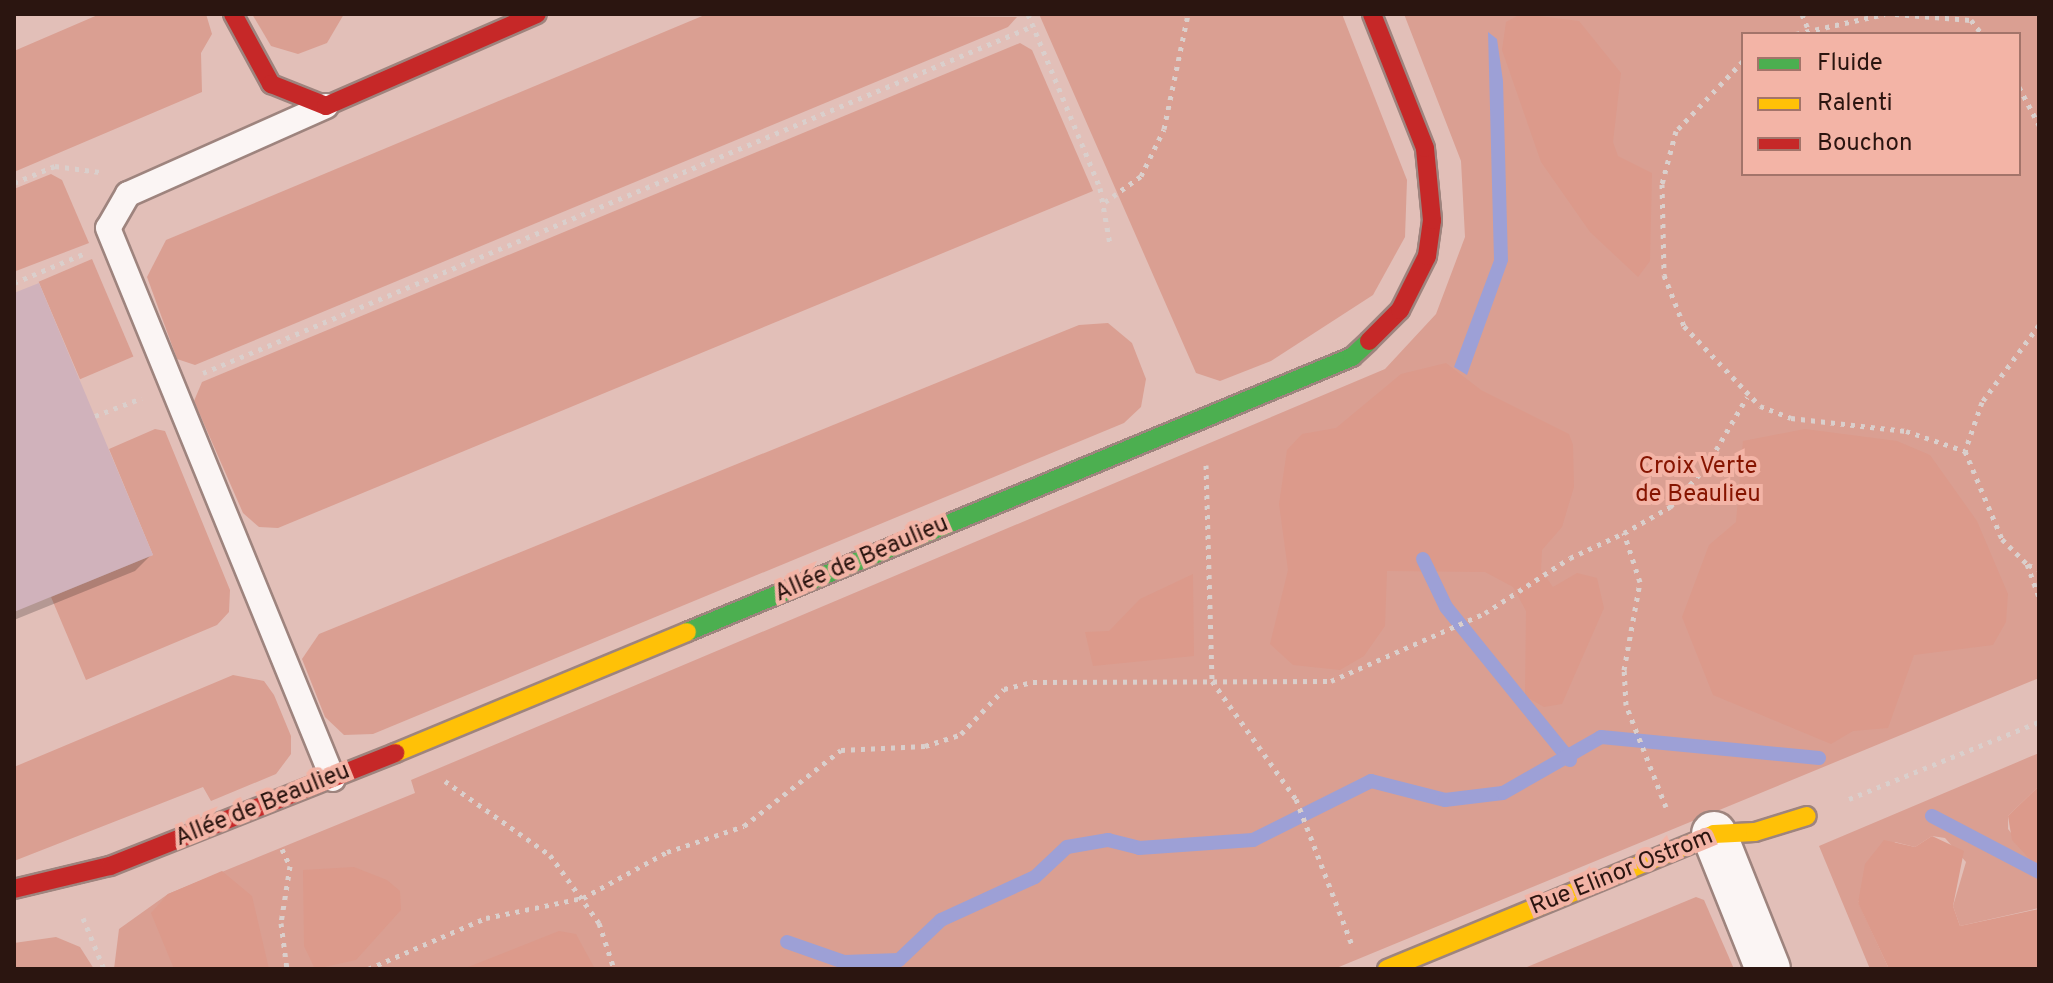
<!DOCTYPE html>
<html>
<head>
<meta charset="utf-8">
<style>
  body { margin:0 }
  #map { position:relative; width:2053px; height:983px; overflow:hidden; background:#e2bfb8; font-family:Overpass,sans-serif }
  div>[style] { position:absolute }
  .green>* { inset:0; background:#da9f92; transform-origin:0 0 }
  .forest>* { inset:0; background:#dc9a8b }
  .water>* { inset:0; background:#9da0d6 }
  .shadow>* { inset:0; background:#0003 }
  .stream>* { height:14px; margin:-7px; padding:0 7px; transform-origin:7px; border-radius:7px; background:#9da0d6 }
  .building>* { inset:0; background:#d0b2bb }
  .path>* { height:5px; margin-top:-2.5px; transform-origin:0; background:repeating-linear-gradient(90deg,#dacfcc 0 4px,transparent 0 10px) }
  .roads { filter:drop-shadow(2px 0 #9e847e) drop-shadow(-2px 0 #9e847e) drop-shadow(0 2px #9e847e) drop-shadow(0 -2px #9e847e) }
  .lane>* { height:24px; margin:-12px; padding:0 12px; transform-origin:12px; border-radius:12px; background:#fbf5f4 }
  .street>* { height:44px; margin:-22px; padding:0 22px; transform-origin:22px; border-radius:22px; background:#fbf5f4 }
  .fast>* { height:18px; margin:-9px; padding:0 9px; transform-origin:9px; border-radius:9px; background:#4caf50 }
  .slow>* { height:18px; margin:-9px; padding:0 9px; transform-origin:9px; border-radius:9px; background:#ffc107 }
  .jam>* { height:18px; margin:-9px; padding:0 9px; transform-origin:9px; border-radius:9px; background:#c62828 }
  span { translate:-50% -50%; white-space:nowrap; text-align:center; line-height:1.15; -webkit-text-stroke:8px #f3b4a6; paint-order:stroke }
  .park-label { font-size:24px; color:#861400 }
  .street-label { font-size:24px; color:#2b1510 }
  .frame { position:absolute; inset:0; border:16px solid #2b1510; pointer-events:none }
  .legend { position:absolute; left:1741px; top:32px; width:280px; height:144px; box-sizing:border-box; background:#f3b4a6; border:2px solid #a3746a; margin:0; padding:10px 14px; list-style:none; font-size:24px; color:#2b1510 }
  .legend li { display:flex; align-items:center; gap:16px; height:40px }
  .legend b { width:40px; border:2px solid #a3746a }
</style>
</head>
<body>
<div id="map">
  <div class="green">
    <i style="clip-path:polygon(100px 14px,206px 14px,212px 34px,201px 53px,202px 92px,14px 172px,14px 51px)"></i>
    <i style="clip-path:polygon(252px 14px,344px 14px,327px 43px,298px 54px,271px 46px)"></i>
    <i style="clip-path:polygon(707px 14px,1017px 17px,1008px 27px,195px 365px,177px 359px,147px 277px,166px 240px)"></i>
    <i style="clip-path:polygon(1039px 14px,1342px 14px,1407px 180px,1405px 237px,1373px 295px,1271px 361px,1220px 381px,1196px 373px)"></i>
    <i style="clip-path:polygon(evenodd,1404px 14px,2039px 14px,2039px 678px,1334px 969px,114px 969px,119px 929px,168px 894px,415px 793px,411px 780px,1385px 369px,1436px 314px,1465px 237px,1461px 161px,1404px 14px,1743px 34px,2019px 34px,2019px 174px,1743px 174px,1743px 34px)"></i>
    <i style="clip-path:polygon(1020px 43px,1032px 50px,1093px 191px,278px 528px,259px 527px,243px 513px,194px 401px,202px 382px)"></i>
    <i style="clip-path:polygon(51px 174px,62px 180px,89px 243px,16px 271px,14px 189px)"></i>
    <i style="left:92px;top:259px;width:106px;height:58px;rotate:67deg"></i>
    <i style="clip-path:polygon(1108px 323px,1132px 343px,1146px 379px,1141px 407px,1124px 423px,373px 734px,344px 735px,325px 717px,302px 659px,319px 634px,1079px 325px)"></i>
    <i style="clip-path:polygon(155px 429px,165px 431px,230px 590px,229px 612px,217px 625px,86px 680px,51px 597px,153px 555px,109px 449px)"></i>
    <i style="clip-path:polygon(233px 675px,264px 681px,274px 695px,291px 736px,291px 754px,276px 774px,211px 801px,203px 787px,14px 861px,14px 767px)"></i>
    <i style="clip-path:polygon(2039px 753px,2039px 786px,2008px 816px,2008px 829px,2039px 869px,2039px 908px,1960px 926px,1953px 906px,1966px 862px,1945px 838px,1932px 836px,1915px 847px,1895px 842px,1858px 902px,1889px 969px,1870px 969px,1819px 846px)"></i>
    <i style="clip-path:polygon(1696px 897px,1704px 900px,1734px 969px,1522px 969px)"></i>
    <i style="clip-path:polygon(56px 937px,80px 947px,94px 969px,14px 969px,14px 943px)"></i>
  </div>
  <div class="forest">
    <i style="clip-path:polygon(1521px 14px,1579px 21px,1621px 73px,1613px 142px,1618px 156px,1652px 173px,1650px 261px,1638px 277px,1590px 232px,1541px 162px,1502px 50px,1506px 22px)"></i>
    <i style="clip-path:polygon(1446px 363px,1481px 390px,1569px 434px,1573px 445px,1574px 487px,1562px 527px,1542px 550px,1541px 570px,1553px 587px,1577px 573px,1597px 578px,1604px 608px,1562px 704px,1544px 707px,1525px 696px,1526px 611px,1513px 587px,1485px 572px,1387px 571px,1385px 626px,1364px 656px,1340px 670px,1293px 665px,1270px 644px,1288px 570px,1279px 504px,1287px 450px,1302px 434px,1336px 428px,1401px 374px)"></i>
    <i style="clip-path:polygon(1805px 429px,1897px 441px,1930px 455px,1977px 521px,2008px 594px,2006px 622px,1993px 645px,1914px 655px,1888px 728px,1853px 731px,1831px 744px,1713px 695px,1682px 617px,1709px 545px,1736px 522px,1743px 441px)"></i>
    <i style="clip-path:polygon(1193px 574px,1194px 656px,1093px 666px,1085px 632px,1109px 631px,1140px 599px)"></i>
    <i style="clip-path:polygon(2039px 786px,2039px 869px,2012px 840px,2008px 816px)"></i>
    <i style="clip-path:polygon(1932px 836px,1964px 851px,1953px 906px,1960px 926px,2039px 909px,2039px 969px,1889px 969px,1858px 903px,1865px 864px,1884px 840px,1915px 847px)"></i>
    <i style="clip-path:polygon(354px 867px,387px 880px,400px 891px,401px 910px,356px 960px,315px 969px,304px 946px,303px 870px)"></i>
    <i style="clip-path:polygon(222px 871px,252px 896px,269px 969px,174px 969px,151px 913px,168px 894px)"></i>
    <i style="clip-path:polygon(559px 931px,576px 934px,595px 969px,463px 969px)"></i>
  </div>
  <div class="water">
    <i style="clip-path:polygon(1488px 32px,1497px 39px,1503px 81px,1508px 261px,1467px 375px,1454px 367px,1494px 260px)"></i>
  </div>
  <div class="shadow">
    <i style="clip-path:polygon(14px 295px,151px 555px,135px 571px,14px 620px)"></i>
  </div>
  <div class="stream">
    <i style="left:1423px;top:559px;width:53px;rotate:64.4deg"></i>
    <i style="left:1446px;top:607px;width:197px;rotate:51deg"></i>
    <i style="left:1932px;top:816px;width:121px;rotate:27.6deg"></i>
    <i style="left:787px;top:942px;width:60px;rotate:19.3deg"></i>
    <i style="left:844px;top:962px;width:55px;rotate:-2.1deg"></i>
    <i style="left:899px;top:960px;width:58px;rotate:-43.6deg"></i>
    <i style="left:941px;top:920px;width:103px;rotate:-24.6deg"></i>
    <i style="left:1035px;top:877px;width:44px;rotate:-43.2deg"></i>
    <i style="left:1067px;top:847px;width:42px;rotate:-9.7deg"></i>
    <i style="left:1108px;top:840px;width:32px;rotate:14deg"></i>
    <i style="left:1139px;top:848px;width:114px;rotate:-4deg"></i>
    <i style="left:1253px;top:840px;width:132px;rotate:-26.6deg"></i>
    <i style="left:1371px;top:781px;width:76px;rotate:14.4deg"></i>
    <i style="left:1445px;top:800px;width:58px;rotate:-6.9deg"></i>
    <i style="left:1503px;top:793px;width:113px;rotate:-29.7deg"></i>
    <i style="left:1601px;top:737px;width:219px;rotate:5.5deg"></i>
  </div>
  <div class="building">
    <i style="clip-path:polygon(39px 283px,153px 555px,14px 612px,14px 293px)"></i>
  </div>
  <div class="path">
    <i style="left:1028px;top:14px;width:188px;rotate:67.5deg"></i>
    <i style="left:1100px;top:188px;width:57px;rotate:79.9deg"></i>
    <i style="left:1802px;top:14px;width:16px;rotate:68deg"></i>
    <i style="left:1895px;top:14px;width:76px;rotate:4.5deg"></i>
    <i style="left:1971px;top:20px;width:18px;rotate:52deg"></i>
    <i style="left:1796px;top:34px;width:91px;rotate:-12.7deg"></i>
    <i style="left:1743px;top:61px;width:97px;rotate:133.7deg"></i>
    <i style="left:1676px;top:131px;width:55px;rotate:104.8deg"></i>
    <i style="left:1662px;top:184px;width:91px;rotate:88.7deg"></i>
    <i style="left:1664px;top:275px;width:55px;rotate:68.6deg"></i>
    <i style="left:1684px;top:326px;width:110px;rotate:46.5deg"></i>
    <i style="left:1760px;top:406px;width:33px;rotate:21deg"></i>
    <i style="left:1791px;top:418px;width:116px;rotate:6.4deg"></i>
    <i style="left:1906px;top:431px;width:62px;rotate:18.7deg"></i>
    <i style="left:2019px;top:87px;width:43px;rotate:62.2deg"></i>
    <i style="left:14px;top:183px;width:44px;rotate:-22.5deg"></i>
    <i style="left:55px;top:166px;width:45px;rotate:7.6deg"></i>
    <i style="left:1105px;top:202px;width:44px;rotate:-35.8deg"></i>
    <i style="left:1141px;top:176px;width:52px;rotate:-63.9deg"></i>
    <i style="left:1164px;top:129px;width:117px;rotate:-78.2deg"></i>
    <i style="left:14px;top:283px;width:75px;rotate:-22.8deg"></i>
    <i style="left:2039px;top:325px;width:96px;rotate:126.5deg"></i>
    <i style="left:1982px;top:402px;width:52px;rotate:109.1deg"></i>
    <i style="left:1965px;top:451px;width:95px;rotate:67.2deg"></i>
    <i style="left:2002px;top:539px;width:35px;rotate:45deg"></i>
    <i style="left:2027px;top:564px;width:35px;rotate:70deg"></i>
    <i style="left:203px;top:373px;width:900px;rotate:-22.69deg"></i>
    <i style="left:95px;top:416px;width:50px;rotate:-21deg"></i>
    <i style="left:1206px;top:465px;width:216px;rotate:88.4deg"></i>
    <i style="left:1212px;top:681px;width:145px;rotate:54.6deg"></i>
    <i style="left:1296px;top:799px;width:156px;rotate:69deg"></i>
    <i style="left:2028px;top:565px;width:12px;rotate:20deg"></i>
    <i style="left:445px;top:781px;width:128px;rotate:35.2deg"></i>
    <i style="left:550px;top:855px;width:84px;rotate:54.2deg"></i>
    <i style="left:599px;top:923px;width:48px;rotate:71.9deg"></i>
    <i style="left:1849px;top:799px;width:205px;rotate:-22.1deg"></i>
    <i style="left:1666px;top:807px;width:110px;rotate:-111.4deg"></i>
    <i style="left:1626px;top:705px;width:35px;rotate:-93deg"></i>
    <i style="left:1624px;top:670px;width:89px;rotate:-79.7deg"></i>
    <i style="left:1640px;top:582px;width:52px;rotate:-108.1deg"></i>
    <i style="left:1624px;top:533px;width:53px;rotate:-29.5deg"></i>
    <i style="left:1670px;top:507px;width:54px;rotate:-48deg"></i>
    <i style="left:1706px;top:467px;width:81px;rotate:-59.6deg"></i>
    <i style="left:282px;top:849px;width:19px;rotate:65deg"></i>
    <i style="left:290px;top:866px;width:58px;rotate:99deg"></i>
    <i style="left:281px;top:923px;width:46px;rotate:82.6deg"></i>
    <i style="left:83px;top:918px;width:55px;rotate:67.6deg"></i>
    <i style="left:368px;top:969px;width:129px;rotate:-23.4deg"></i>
    <i style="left:486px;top:918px;width:99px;rotate:-11.7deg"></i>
    <i style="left:583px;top:898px;width:96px;rotate:-28.7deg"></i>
    <i style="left:667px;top:852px;width:81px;rotate:-18.7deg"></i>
    <i style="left:744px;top:826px;width:123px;rotate:-38.1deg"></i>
    <i style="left:841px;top:750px;width:84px;rotate:-2.7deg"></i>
    <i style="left:925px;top:746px;width:38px;rotate:-18deg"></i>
    <i style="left:961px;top:734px;width:62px;rotate:-46.3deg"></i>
    <i style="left:1004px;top:689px;width:30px;rotate:-14deg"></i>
    <i style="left:1033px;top:682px;width:298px;rotate:-0.2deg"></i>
    <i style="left:1331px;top:681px;width:168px;rotate:-23.8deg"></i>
    <i style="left:1485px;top:613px;width:101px;rotate:-32.9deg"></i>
    <i style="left:1570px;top:558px;width:60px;rotate:-24.8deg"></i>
  </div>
  <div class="roads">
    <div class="lane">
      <i style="left:326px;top:106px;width:217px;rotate:156deg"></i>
      <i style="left:128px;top:194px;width:39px;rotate:120deg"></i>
      <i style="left:108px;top:228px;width:595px;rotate:67.79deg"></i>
    </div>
    <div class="street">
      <i style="left:1714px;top:834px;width:145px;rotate:68.2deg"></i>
    </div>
    <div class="fast">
      <i style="left:687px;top:632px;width:720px;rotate:-22.47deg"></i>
      <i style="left:1352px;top:357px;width:23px;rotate:-43deg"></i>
    </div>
    <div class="slow">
      <i style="left:395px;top:753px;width:316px;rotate:-22.5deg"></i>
      <i style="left:1387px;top:969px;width:354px;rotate:-22.4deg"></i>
      <i style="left:1714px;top:834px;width:41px;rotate:-2.8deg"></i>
      <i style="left:1755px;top:832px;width:54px;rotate:-17.1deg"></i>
    </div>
    <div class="jam">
      <i style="left:233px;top:14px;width:80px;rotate:61.5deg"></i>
      <i style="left:271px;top:84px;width:59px;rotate:21.8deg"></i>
      <i style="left:326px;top:106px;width:230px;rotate:-23.6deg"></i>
      <i style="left:1369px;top:341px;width:44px;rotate:-45deg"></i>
      <i style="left:1400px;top:310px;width:60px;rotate:-63.4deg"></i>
      <i style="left:1427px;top:256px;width:36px;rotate:-82deg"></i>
      <i style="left:1432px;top:220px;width:72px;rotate:-95.6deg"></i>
      <i style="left:1425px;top:148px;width:144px;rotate:-111.6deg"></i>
      <i style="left:14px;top:889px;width:99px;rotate:-13.5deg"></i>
      <i style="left:110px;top:866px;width:307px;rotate:-21.6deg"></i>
    </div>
  </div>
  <div class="park-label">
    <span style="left:1698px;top:482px">Croix Verte<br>de Beaulieu</span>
  </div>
  <div class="street-label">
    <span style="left:862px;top:560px;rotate:-23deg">Allée de Beaulieu</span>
    <span style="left:263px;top:806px;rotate:-22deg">Allée de Beaulieu</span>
    <span style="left:1622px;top:873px;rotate:-22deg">Rue Elinor Ostrom</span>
  </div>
  <div class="frame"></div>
  <ul class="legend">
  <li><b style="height:10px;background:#4caf50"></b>Fluide</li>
  <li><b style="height:10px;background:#ffc107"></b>Ralenti</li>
  <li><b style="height:10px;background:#c62828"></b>Bouchon</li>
  </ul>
</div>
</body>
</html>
